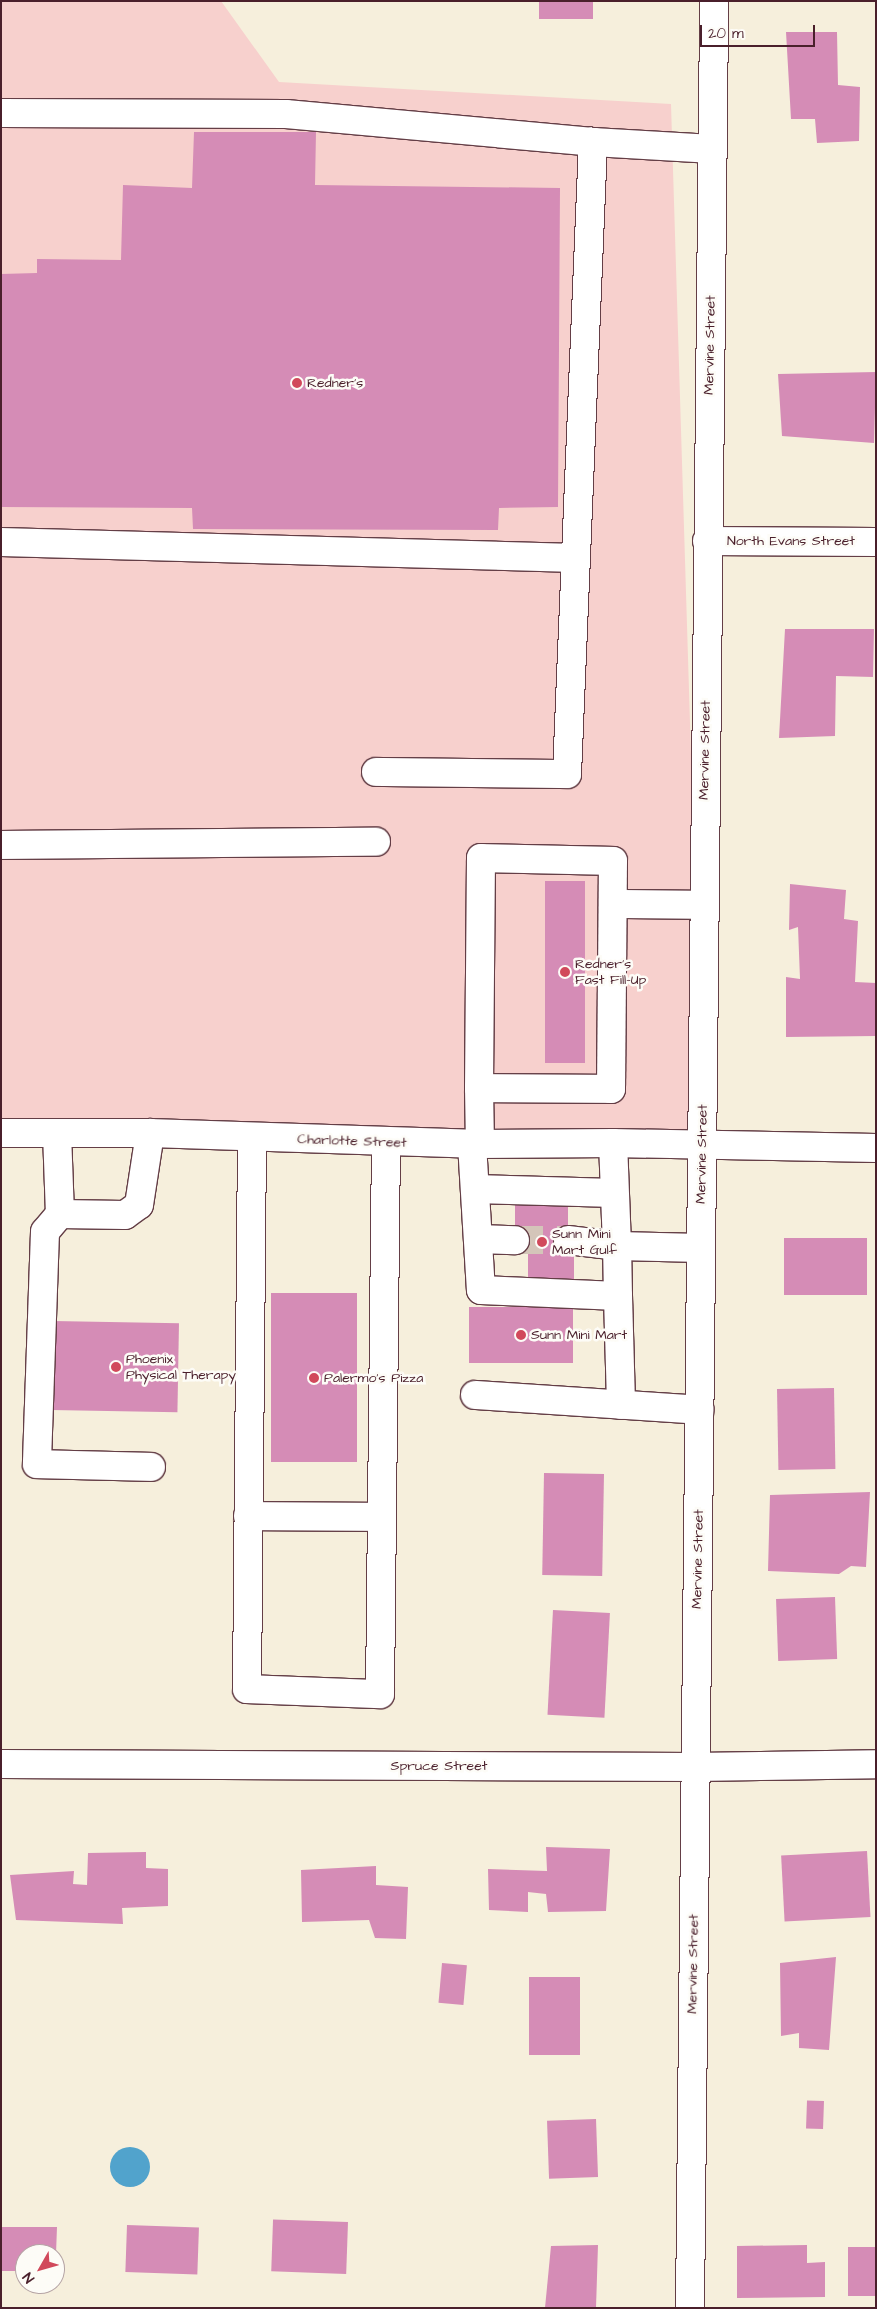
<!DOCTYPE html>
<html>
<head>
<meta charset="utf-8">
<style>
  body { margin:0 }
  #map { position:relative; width:877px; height:2309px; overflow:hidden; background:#f6efdc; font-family:"Architects Daughter",sans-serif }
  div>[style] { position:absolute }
  .built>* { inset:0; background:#f7d0cd }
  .water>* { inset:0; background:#51a3cc }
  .round { border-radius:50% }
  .building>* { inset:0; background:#d58cb6; transform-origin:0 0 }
  .minor-tunnel>* { height:28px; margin-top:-14px; transform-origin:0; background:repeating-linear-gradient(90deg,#d4c5b9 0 28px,transparent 0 42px) }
  .roads { filter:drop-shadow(1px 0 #643e46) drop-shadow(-1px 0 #643e46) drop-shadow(0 1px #643e46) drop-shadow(0 -1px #643e46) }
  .minor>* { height:28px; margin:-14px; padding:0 14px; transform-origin:14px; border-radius:14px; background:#fff }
  .major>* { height:28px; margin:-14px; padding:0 14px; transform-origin:14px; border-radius:14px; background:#fff }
  .dots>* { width:14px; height:14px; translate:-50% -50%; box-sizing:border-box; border:2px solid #fdfcf7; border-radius:50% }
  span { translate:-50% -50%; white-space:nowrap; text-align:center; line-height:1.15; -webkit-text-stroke:5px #fdfcf7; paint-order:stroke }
  .street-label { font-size:14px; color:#4a1f2b }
  .poi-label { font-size:14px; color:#4a1f2b }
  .left { translate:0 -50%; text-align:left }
  .frame { position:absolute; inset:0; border:2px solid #4a1f2b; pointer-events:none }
  .north { position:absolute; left:15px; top:2244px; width:50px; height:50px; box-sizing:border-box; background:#fdfcf7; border:1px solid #b5a4a5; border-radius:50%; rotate:232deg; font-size:14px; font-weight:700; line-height:20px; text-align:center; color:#4a1f2b }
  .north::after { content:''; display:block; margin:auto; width:18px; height:22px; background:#d1495b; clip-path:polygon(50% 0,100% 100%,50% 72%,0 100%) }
  .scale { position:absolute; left:700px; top:25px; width:115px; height:22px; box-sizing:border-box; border:2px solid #4a1f2b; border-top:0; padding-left:6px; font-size:15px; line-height:18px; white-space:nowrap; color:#4a1f2b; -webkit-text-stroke:4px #fdfcf7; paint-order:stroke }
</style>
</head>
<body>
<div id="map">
  <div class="built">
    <i style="clip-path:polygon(1px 1px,221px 1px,279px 82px,671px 104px,703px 1146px,1px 1121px)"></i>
  </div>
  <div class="water">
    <i class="round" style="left:110px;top:2147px;width:40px;height:40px"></i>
  </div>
  <div class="building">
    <i style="left:539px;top:1px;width:54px;height:18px"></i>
    <i style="clip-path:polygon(786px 32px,837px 32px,838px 85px,860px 87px,859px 141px,817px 143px,815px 119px,791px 119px)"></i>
    <i style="clip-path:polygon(194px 132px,316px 132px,315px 185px,560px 188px,558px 507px,499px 508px,498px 530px,193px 529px,192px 508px,1px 507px,1px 274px,37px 273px,37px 259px,121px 260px,123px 185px,192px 188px)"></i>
    <i style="clip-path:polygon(876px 372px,874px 443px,782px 436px,778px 374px)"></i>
    <i style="clip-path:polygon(785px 629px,874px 629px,873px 677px,836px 676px,835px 736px,779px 738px)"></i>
    <i style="left:545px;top:881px;width:40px;height:182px"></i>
    <i style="clip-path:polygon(790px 884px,846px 890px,844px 919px,858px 921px,855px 982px,876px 983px,876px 1036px,786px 1037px,786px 977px,800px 979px,798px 927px,789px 930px)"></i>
    <i style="clip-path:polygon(515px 1200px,568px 1201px,568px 1243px,574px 1244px,574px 1281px,528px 1281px,528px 1243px,515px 1244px)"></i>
    <i style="left:784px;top:1238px;width:83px;height:57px"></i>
    <i style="left:271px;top:1293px;width:86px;height:169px"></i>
    <i style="left:469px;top:1307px;width:104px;height:56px"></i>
    <i style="left:53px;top:1321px;width:126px;height:89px;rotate:1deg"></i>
    <i style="left:834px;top:1388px;width:81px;height:57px;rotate:89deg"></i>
    <i style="left:544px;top:1473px;width:60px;height:102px;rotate:1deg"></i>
    <i style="clip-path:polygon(870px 1492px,866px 1567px,851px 1566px,839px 1574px,768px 1571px,770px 1495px)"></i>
    <i style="left:835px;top:1597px;width:62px;height:59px;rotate:88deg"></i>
    <i style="left:553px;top:1610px;width:57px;height:105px;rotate:3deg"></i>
    <i style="clip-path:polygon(546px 1847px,610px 1849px,606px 1911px,548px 1912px,546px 1894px,528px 1892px,528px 1912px,489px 1910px,488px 1869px,547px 1871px)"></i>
    <i style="left:867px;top:1851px;width:66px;height:86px;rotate:87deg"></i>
    <i style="clip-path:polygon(146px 1852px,146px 1868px,168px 1869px,168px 1906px,122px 1908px,123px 1924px,16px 1920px,10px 1875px,74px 1871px,73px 1884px,87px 1885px,88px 1853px)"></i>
    <i style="clip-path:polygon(376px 1866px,376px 1885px,408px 1887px,406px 1939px,375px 1938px,369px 1920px,302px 1922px,301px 1870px)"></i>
    <i style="clip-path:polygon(836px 1957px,829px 2050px,799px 2048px,799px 2033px,781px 2036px,780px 1963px)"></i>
    <i style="left:442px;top:1963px;width:25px;height:40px;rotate:5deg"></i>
    <i style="left:529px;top:1977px;width:51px;height:78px"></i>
    <i style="left:824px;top:2101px;width:28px;height:17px;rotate:92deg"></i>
    <i style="left:596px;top:2119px;width:58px;height:49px;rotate:88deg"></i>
    <i style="left:348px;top:2222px;width:52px;height:75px;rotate:92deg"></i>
    <i style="left:127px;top:2225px;width:72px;height:47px;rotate:2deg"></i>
    <i style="clip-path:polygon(1px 2227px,57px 2227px,56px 2254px,25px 2254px,25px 2271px,1px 2271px)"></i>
    <i style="clip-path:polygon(598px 2245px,596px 2308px,545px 2308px,551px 2246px)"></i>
    <i style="clip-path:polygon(807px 2245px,807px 2263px,825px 2262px,825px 2297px,737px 2298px,737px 2246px)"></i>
    <i style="left:848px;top:2247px;width:28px;height:49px"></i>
  </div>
  <div class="minor-tunnel">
    <i style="left:515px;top:1240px;width:53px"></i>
  </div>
  <div class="roads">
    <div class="minor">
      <i style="left:1px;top:113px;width:285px;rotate:0.2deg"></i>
      <i style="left:286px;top:114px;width:308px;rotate:5.2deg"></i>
      <i style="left:593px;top:142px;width:120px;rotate:3.3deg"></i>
      <i style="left:707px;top:541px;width:169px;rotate:0.3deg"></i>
      <i style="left:1px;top:542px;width:575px;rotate:1.59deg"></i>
      <i style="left:376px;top:772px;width:191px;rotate:0.6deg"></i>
      <i style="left:567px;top:774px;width:633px;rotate:-87.64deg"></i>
      <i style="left:1px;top:845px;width:375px;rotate:-0.5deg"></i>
      <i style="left:613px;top:904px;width:90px;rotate:0.6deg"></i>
      <i style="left:479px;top:1088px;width:132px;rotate:0.4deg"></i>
      <i style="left:611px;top:1089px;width:228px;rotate:-89.5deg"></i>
      <i style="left:613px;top:861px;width:132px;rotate:-178.7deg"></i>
      <i style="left:481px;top:858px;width:230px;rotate:90.5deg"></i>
      <i style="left:479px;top:1088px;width:56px;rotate:89deg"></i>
      <i style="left:57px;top:1133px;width:81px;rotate:87.9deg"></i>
      <i style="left:60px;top:1214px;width:65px;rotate:0.9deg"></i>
      <i style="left:125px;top:1215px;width:17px;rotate:-36deg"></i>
      <i style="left:139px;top:1205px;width:73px;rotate:-81.3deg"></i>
      <i style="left:252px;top:1138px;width:551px;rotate:90.52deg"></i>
      <i style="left:247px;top:1689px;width:133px;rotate:2.2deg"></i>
      <i style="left:380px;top:1694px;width:551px;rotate:-89.38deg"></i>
      <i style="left:472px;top:1144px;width:146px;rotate:86.5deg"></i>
      <i style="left:481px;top:1290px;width:137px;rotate:2.5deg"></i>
      <i style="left:618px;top:1296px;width:50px;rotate:-91.1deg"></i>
      <i style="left:617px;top:1246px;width:84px;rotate:1.4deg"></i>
      <i style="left:475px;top:1189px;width:139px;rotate:1.6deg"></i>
      <i style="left:60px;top:1214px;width:23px;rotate:130deg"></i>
      <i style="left:45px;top:1232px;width:232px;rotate:92deg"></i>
      <i style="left:37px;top:1464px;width:114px;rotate:1.5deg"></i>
      <i style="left:478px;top:1239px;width:37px;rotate:2deg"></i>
      <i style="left:568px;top:1240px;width:49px;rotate:7deg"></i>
      <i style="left:617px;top:1246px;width:103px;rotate:-92.2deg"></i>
      <i style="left:618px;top:1296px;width:109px;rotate:88.4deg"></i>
      <i style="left:475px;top:1395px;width:225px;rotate:3.8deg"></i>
      <i style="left:248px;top:1516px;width:132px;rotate:0.4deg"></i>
      <i style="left:1px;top:1764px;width:694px;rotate:0.25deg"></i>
      <i style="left:695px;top:1767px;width:181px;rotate:-0.9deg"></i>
      <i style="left:690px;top:2308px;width:2307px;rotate:-89.4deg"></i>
    </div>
    <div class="major">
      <i style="left:1px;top:1133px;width:149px"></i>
      <i style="left:150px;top:1133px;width:330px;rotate:1.9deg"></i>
      <i style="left:480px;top:1144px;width:133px;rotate:-0.4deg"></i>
      <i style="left:613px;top:1143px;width:263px;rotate:1.1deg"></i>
    </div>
  </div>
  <div class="dots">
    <i style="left:297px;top:383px;background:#d1495b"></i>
    <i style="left:565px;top:972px;background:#d1495b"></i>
    <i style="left:542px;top:1242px;background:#d1495b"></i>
    <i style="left:521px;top:1335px;background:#d1495b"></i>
    <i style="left:116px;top:1367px;background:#d1495b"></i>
    <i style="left:314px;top:1378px;background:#d1495b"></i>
  </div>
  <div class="street-label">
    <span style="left:710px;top:345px;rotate:-89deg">Mervine Street</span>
    <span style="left:791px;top:541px">North Evans Street</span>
    <span style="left:705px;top:750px;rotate:-89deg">Mervine Street</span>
    <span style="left:352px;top:1141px;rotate:2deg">Charlotte Street</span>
    <span style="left:702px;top:1154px;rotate:-89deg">Mervine Street</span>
    <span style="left:698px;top:1559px;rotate:-89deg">Mervine Street</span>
    <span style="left:439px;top:1766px">Spruce Street</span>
    <span style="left:693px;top:1964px;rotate:-89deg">Mervine Street</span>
  </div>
  <div class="poi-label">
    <span class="left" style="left:307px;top:383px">Redner's</span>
    <span class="left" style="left:575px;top:972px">Redner's<br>Fast Fill-Up</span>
    <span class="left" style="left:552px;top:1242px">Sunn Mini<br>Mart Gulf</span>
    <span class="left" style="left:531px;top:1335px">Sunn Mini Mart</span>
    <span class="left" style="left:126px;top:1367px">Phoenix<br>Physical Therapy</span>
    <span class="left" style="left:324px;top:1378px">Palermo's Pizza</span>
  </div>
  <div class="frame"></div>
  <div class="north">N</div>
  <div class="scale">20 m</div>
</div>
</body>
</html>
